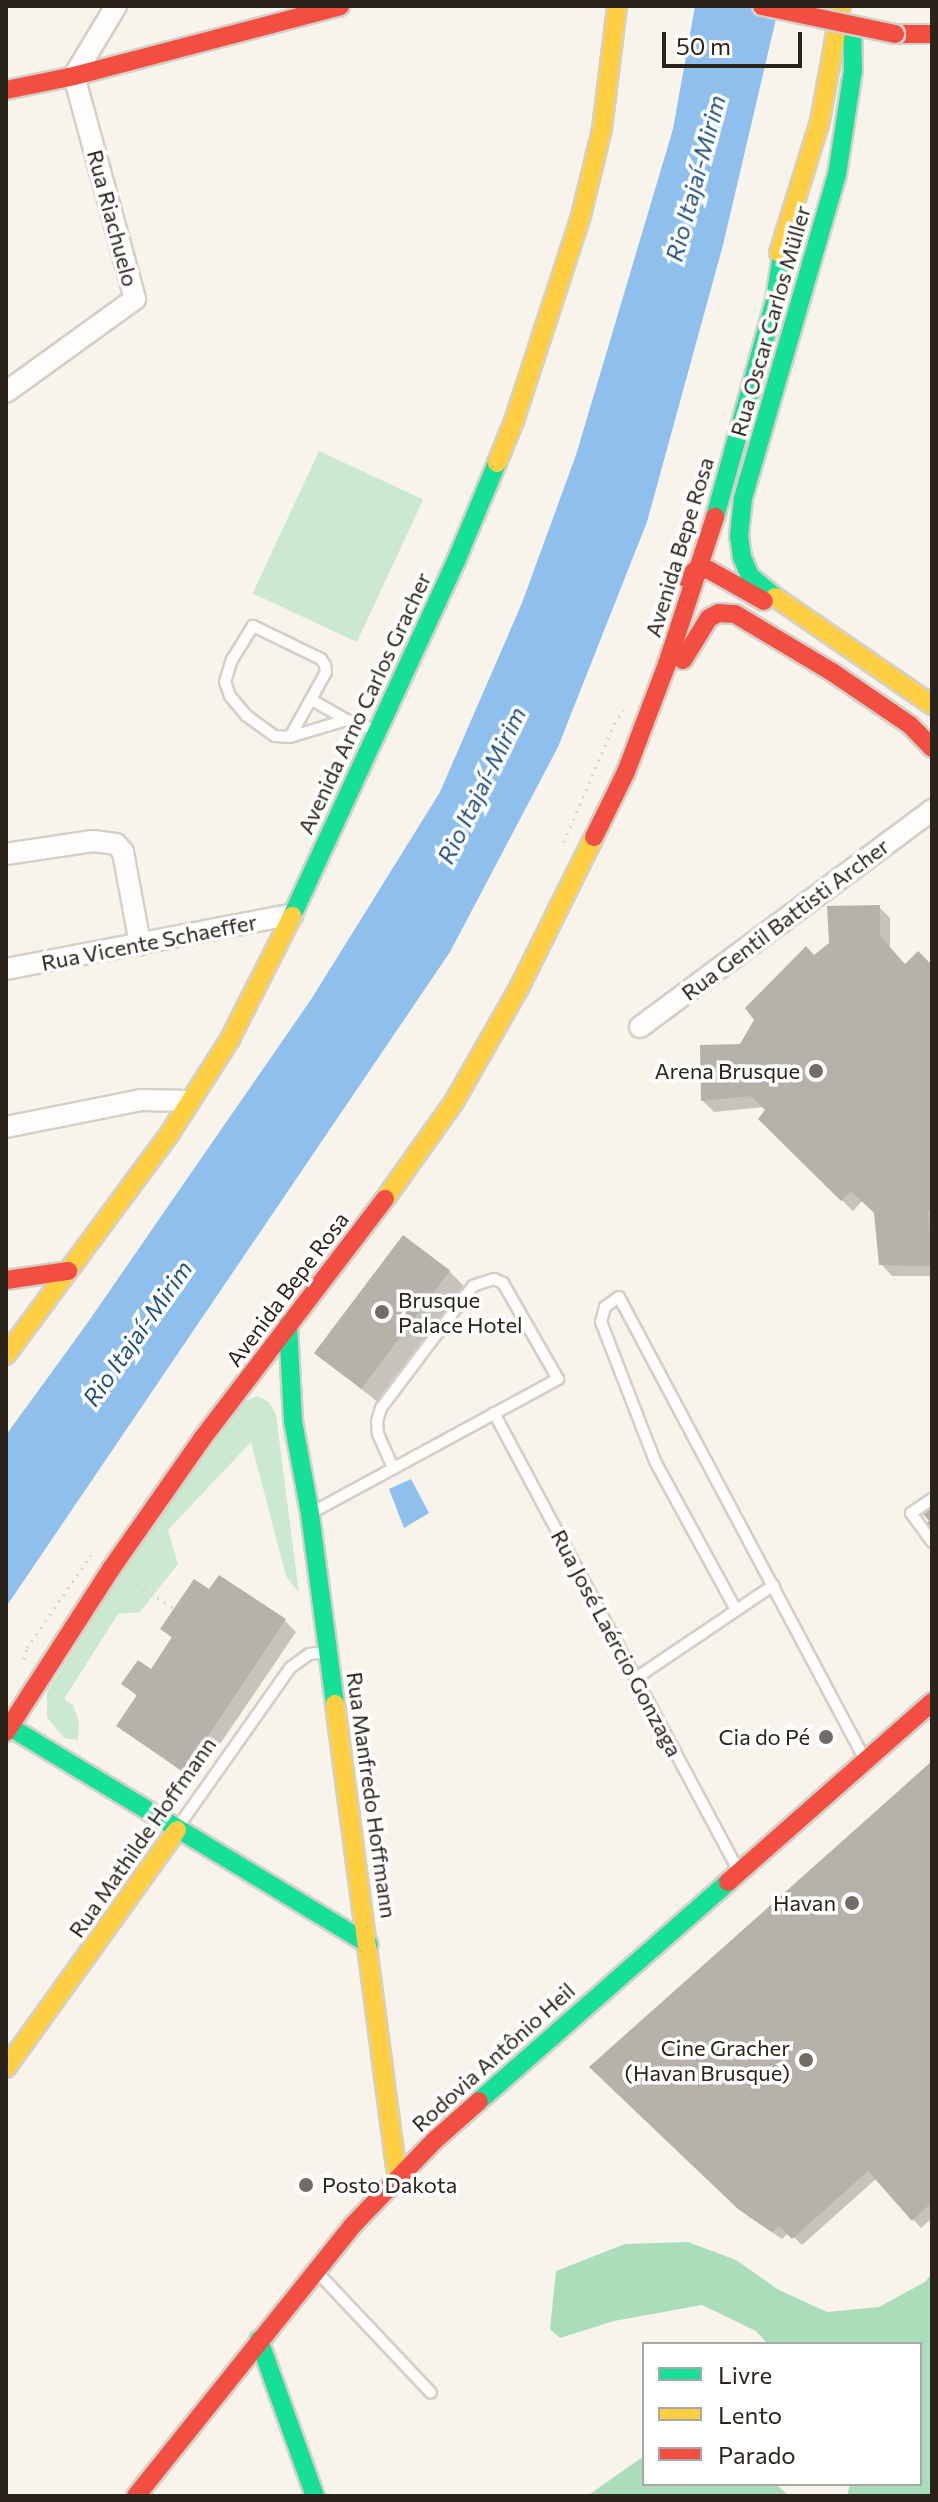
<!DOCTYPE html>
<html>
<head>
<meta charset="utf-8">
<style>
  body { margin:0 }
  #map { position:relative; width:938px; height:2502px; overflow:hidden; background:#f8f4ec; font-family:Commissioner,sans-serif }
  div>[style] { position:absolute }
  .green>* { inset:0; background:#cbe9d0; transform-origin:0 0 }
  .forest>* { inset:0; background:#aaddba }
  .water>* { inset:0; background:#8fc0ed }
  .shadow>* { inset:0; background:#0003 }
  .building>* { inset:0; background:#b6b1a9; transform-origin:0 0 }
  .path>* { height:3px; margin-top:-1.5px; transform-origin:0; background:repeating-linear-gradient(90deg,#d6d5d2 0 2px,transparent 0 8px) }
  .roads { filter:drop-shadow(2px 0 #d4d0c7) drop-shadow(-2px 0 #d4d0c7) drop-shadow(0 2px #d4d0c7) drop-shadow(0 -2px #d4d0c7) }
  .lane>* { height:10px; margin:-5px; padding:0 5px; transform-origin:5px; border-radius:5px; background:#fefdfc }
  .street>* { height:20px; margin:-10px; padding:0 10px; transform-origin:10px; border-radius:10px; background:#fefdfc }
  .fast>* { height:18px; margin:-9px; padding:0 9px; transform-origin:9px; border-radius:9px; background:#16e098 }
  .slow>* { height:18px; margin:-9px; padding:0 9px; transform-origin:9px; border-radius:9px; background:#ffcf43 }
  .jam>* { height:18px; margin:-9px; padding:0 9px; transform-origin:9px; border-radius:9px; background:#f24e42 }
  .bridges { filter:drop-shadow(2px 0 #d4d0c7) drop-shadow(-2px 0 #d4d0c7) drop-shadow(0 2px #d4d0c7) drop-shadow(0 -2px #d4d0c7) }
  .jam-bridge>* { height:18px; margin:-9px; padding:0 9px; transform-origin:9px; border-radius:9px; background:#f24e42 }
  .dots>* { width:22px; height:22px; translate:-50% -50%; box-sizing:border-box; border:4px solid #fff; border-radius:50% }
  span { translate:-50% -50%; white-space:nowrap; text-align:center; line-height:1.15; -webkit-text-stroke:7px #fff; paint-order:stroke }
  .street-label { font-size:22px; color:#29231a }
  .poi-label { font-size:22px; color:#29231a }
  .right { translate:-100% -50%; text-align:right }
  .left { translate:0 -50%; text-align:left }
  .water-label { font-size:24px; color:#1e507d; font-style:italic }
  .frame { position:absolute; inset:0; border:8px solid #29231a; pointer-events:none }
  .legend { position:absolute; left:642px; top:2342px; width:280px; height:144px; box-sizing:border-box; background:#fff; border:2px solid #a9a7a3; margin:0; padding:10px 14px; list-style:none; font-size:24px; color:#29231a }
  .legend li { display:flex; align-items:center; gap:16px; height:40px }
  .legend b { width:40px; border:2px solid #a9a7a3 }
  .scale { position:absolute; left:662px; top:32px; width:140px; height:36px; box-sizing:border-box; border:4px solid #29231a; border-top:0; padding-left:10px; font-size:24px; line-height:28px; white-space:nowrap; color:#29231a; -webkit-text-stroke:6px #fff; paint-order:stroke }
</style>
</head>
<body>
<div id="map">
  <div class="green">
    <i style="left:319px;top:451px;width:115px;height:157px;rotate:25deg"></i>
    <i style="clip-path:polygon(257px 1396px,269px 1402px,276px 1415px,299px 1593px,286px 1576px,251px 1442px,168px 1530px,178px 1564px,140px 1612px,118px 1614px,64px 1699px,73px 1705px,79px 1722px,78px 1740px,64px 1738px,47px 1717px,47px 1692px,140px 1543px,245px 1401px)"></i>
  </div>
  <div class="forest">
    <i style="clip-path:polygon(688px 2242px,736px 2260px,779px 2290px,827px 2312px,879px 2307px,925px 2282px,932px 2273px,932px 2496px,847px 2496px,850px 2484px,920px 2484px,920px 2344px,768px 2344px,756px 2331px,702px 2305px,614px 2321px,560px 2338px,550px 2329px,556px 2271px,625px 2244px)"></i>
    <i style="clip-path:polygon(644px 2456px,644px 2484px,776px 2484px,789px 2496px,587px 2496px)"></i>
  </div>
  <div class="water">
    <i style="clip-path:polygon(695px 6px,779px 6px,723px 245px,647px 522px,558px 747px,450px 952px,6px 1607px,6px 1435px,86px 1325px,312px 998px,440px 792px,522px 603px,576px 455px,673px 129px)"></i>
    <i style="clip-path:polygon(411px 1479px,429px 1513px,404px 1528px,389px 1489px)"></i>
  </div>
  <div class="shadow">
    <i style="clip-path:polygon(879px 907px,890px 918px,890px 949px,906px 966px,932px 968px,932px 1276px,892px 1276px,881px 1264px,876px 1213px,863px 1200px,853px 1211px,760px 1119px,768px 1110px,764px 1107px,714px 1112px,703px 1101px,741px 1046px,815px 957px)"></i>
    <i style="clip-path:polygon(449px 1271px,465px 1287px,379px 1403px,317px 1354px)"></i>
    <i style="clip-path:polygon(210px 1592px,285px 1621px,296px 1632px,195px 1781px,118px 1726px,138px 1697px,124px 1684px,152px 1672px,173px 1639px,162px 1629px)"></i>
    <i style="clip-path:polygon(932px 1763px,932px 2218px,921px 2228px,877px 2178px,802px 2245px,789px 2232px,782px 2239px,749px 2217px,592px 2067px)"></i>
  </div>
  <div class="building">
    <i style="clip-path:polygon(880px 905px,880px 936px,905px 964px,918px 951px,932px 965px,932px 1208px,928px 1211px,932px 1266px,879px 1265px,874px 1213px,851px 1191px,841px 1201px,758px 1119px,765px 1110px,751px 1096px,701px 1101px,700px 1045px,740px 1044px,754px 1020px,745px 1008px,806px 946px,814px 955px,829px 943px,827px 906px)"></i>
    <i style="left:403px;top:1235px;width:59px;height:148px;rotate:37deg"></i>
    <i style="clip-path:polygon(932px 1507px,932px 1537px,923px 1525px,929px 1521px,923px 1514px)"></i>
    <i style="clip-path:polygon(219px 1575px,286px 1619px,184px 1772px,116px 1726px,137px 1695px,121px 1684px,138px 1660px,151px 1669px,172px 1637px,160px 1629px,194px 1579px,209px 1589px)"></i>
    <i style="clip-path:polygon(932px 1761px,932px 2202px,912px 2221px,868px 2171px,792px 2239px,779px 2226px,772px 2232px,738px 2209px,589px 2067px)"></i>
  </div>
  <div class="path">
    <i style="left:564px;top:842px;width:128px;rotate:-67deg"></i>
    <i style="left:614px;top:724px;width:17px;rotate:-57deg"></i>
    <i style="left:130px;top:1581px;width:52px;rotate:31.5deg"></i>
    <i style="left:24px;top:1659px;width:11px;rotate:-75deg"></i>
    <i style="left:27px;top:1648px;width:113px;rotate:-55.5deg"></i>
  </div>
  <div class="roads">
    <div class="lane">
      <i style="left:312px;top:700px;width:39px;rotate:30deg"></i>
      <i style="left:346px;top:720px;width:31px;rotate:19deg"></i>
      <i style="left:290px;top:737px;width:74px;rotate:-61deg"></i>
      <i style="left:326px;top:672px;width:7px;rotate:-98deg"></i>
      <i style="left:325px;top:665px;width:7px;rotate:-124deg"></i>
      <i style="left:321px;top:659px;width:76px;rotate:-154.1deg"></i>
      <i style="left:253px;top:626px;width:39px;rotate:122deg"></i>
      <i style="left:232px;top:659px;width:24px;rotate:107deg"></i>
      <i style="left:225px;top:682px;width:15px;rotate:70deg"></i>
      <i style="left:230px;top:696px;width:26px;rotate:50deg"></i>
      <i style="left:247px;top:716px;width:34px;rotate:36deg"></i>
      <i style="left:275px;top:736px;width:15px;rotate:4deg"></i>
      <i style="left:290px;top:737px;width:59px;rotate:-16.9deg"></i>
      <i style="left:494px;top:1413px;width:516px;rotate:61.89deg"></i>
      <i style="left:932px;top:1499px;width:25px;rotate:146deg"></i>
      <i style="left:911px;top:1513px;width:36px;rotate:54deg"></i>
      <i style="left:313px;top:1512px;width:279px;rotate:-28.5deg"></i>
      <i style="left:558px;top:1379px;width:111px;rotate:-119.8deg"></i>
      <i style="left:503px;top:1283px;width:10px;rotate:-156deg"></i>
      <i style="left:494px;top:1279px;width:22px;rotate:162deg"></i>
      <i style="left:473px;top:1286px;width:153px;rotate:127deg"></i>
      <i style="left:381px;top:1408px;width:14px;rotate:107deg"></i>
      <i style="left:377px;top:1421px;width:13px;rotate:86deg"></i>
      <i style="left:378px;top:1434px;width:36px;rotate:66deg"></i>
      <i style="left:735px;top:1608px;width:167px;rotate:-118.6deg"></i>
      <i style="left:655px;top:1461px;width:149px;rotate:-111.2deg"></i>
      <i style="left:601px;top:1322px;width:16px;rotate:-75deg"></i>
      <i style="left:605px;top:1307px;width:17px;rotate:-36deg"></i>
      <i style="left:619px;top:1297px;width:520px;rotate:62.01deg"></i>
      <i style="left:636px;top:1678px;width:166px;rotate:-34deg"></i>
      <i style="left:178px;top:1827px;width:194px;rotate:-54.8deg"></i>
      <i style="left:290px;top:1668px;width:24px;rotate:-36deg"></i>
      <i style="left:309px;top:1654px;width:17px;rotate:-7deg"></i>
      <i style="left:319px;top:2274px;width:163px;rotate:46.7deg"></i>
    </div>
    <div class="street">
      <i style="left:6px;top:392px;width:159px;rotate:-35.8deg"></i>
      <i style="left:135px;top:299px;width:231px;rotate:-105.3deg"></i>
      <i style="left:74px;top:76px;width:82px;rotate:-59deg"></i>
      <i style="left:6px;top:854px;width:88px;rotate:-8.5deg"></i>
      <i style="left:93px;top:841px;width:23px;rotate:7deg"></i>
      <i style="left:116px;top:844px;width:11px;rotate:49deg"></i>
      <i style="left:123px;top:852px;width:94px;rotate:79.5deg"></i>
      <i style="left:6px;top:969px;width:292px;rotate:-10.8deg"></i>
      <i style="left:640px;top:1027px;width:364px;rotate:-36.6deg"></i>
      <i style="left:6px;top:1127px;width:138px;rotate:-11.3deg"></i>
      <i style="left:141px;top:1100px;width:48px;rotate:1.2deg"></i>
    </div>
    <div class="fast">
      <i style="left:715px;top:517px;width:225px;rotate:-74.5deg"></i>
      <i style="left:775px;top:300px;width:65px;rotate:-81.1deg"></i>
      <i style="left:775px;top:597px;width:33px;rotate:-140deg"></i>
      <i style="left:750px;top:576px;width:21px;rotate:-113deg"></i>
      <i style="left:742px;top:557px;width:21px;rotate:-98deg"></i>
      <i style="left:739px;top:536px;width:38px;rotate:-84deg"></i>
      <i style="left:743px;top:498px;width:336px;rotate:-73.8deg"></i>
      <i style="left:837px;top:175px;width:105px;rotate:-81.3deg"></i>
      <i style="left:853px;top:71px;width:46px;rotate:-91.2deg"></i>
      <i style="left:292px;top:916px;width:391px;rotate:-65.2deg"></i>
      <i style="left:456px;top:561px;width:106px;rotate:-67.3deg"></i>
      <i style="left:288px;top:1325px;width:96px;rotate:87deg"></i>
      <i style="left:293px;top:1421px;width:95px;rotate:79.6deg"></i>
      <i style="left:310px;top:1514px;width:192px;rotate:82.5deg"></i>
      <i style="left:10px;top:1727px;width:419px;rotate:31.2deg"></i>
      <i style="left:479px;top:2101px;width:332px;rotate:-41.3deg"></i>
      <i style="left:259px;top:2340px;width:166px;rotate:70.3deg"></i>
    </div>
    <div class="slow">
      <i style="left:779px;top:253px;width:138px;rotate:-72.7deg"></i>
      <i style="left:820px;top:121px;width:117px;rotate:-79.7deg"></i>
      <i style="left:497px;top:463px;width:45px;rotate:-68deg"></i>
      <i style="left:514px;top:421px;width:216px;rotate:-71.9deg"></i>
      <i style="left:581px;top:216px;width:89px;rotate:-76.4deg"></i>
      <i style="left:602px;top:129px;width:124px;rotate:-83deg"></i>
      <i style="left:775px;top:597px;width:191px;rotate:34.5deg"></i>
      <i style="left:385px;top:1199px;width:119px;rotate:-54.6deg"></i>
      <i style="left:454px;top:1102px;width:131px;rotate:-60.3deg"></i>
      <i style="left:519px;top:988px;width:169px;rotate:-63.6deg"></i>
      <i style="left:6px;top:1355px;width:276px;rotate:-53.5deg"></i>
      <i style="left:170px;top:1133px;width:112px;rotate:-57.4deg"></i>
      <i style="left:230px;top:1039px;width:138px;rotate:-63.2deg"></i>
      <i style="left:335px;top:1704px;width:477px;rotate:82.5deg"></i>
      <i style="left:6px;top:2068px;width:293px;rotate:-54.3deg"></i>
    </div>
    <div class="jam">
      <i style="left:895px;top:34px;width:37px"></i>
      <i style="left:6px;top:90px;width:69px;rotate:-11.6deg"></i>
      <i style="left:74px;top:76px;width:275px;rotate:-14.7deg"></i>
      <i style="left:686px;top:578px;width:14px;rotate:-39deg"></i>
      <i style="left:697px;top:569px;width:12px;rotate:5deg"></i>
      <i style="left:709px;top:570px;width:63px;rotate:29.4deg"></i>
      <i style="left:683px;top:660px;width:49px;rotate:-58.2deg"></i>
      <i style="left:709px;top:618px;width:11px;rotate:-27deg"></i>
      <i style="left:719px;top:613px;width:16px;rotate:4deg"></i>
      <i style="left:735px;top:614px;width:113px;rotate:30.9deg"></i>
      <i style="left:832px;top:672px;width:94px;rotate:34.2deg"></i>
      <i style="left:910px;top:725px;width:32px;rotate:46deg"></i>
      <i style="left:594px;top:837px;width:72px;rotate:-63.8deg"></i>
      <i style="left:626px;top:772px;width:116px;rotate:-69.2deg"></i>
      <i style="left:667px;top:664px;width:155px;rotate:-71.9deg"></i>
      <i style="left:6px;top:1280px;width:63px;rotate:-8.3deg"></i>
      <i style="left:6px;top:1732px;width:194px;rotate:-57.2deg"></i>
      <i style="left:111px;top:1569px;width:159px;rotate:-55deg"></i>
      <i style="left:202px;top:1439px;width:302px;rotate:-52.7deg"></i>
      <i style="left:728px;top:1882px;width:272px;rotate:-41.4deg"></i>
      <i style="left:136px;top:2496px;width:347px;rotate:-51.3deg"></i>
      <i style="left:353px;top:2225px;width:117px;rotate:-46deg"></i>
      <i style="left:434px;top:2141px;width:60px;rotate:-41.6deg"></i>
    </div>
  </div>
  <div class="bridges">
    <div class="jam-bridge">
      <i style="left:762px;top:6px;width:136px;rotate:11.9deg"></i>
    </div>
  </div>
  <div class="dots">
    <i style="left:816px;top:1071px;background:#716c64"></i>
    <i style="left:382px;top:1312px;background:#716c64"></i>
    <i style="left:826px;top:1737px;background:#716c64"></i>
    <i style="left:852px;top:1903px;background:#716c64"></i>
    <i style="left:806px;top:2060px;background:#716c64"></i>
    <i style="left:306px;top:2185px;background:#716c64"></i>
  </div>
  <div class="street-label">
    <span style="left:113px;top:218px;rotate:75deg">Rua Riachuelo</span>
    <span style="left:770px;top:321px;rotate:-74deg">Rua Oscar Carlos Müller</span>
    <span style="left:679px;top:547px;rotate:-73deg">Avenida Bepe Rosa</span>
    <span style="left:364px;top:703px;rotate:-65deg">Avenida Arno Carlos Gracher</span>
    <span style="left:785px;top:919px;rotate:-37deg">Rua Gentil Battisti Archer</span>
    <span style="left:149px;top:942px;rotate:-11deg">Rua Vicente Schaeffer</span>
    <span style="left:287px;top:1289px;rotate:-53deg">Avenida Bepe Rosa</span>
    <span style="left:617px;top:1643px;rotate:62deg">Rua José Laércio Gonzaga</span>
    <span style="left:372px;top:1795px;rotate:82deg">Rua Manfredo Hoffmann</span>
    <span style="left:142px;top:1837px;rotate:-55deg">Rua Mathilde Hoffmann</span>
    <span style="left:493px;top:2057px;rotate:-42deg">Rodovia Antônio Heil</span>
  </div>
  <div class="poi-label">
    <span class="right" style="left:800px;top:1071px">Arena Brusque</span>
    <span class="left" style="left:398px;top:1312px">Brusque<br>Palace Hotel</span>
    <span class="right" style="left:810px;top:1737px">Cia do Pé</span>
    <span class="right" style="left:836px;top:1903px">Havan</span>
    <span class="right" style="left:790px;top:2060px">Cine Gracher<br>(Havan Brusque)</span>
    <span class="left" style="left:322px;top:2185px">Posto Dakota</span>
  </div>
  <div class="water-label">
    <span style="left:695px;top:178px;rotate:-75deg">Rio Itajaí-Mirim</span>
    <span style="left:481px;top:785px;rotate:-64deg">Rio Itajaí-Mirim</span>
    <span style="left:137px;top:1333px;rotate:-55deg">Rio Itajaí-Mirim</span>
  </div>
  <div class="frame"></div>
  <ul class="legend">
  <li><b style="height:10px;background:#16e098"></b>Livre</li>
  <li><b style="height:10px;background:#ffcf43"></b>Lento</li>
  <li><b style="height:10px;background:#f24e42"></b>Parado</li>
  </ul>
  <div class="scale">50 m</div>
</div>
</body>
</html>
